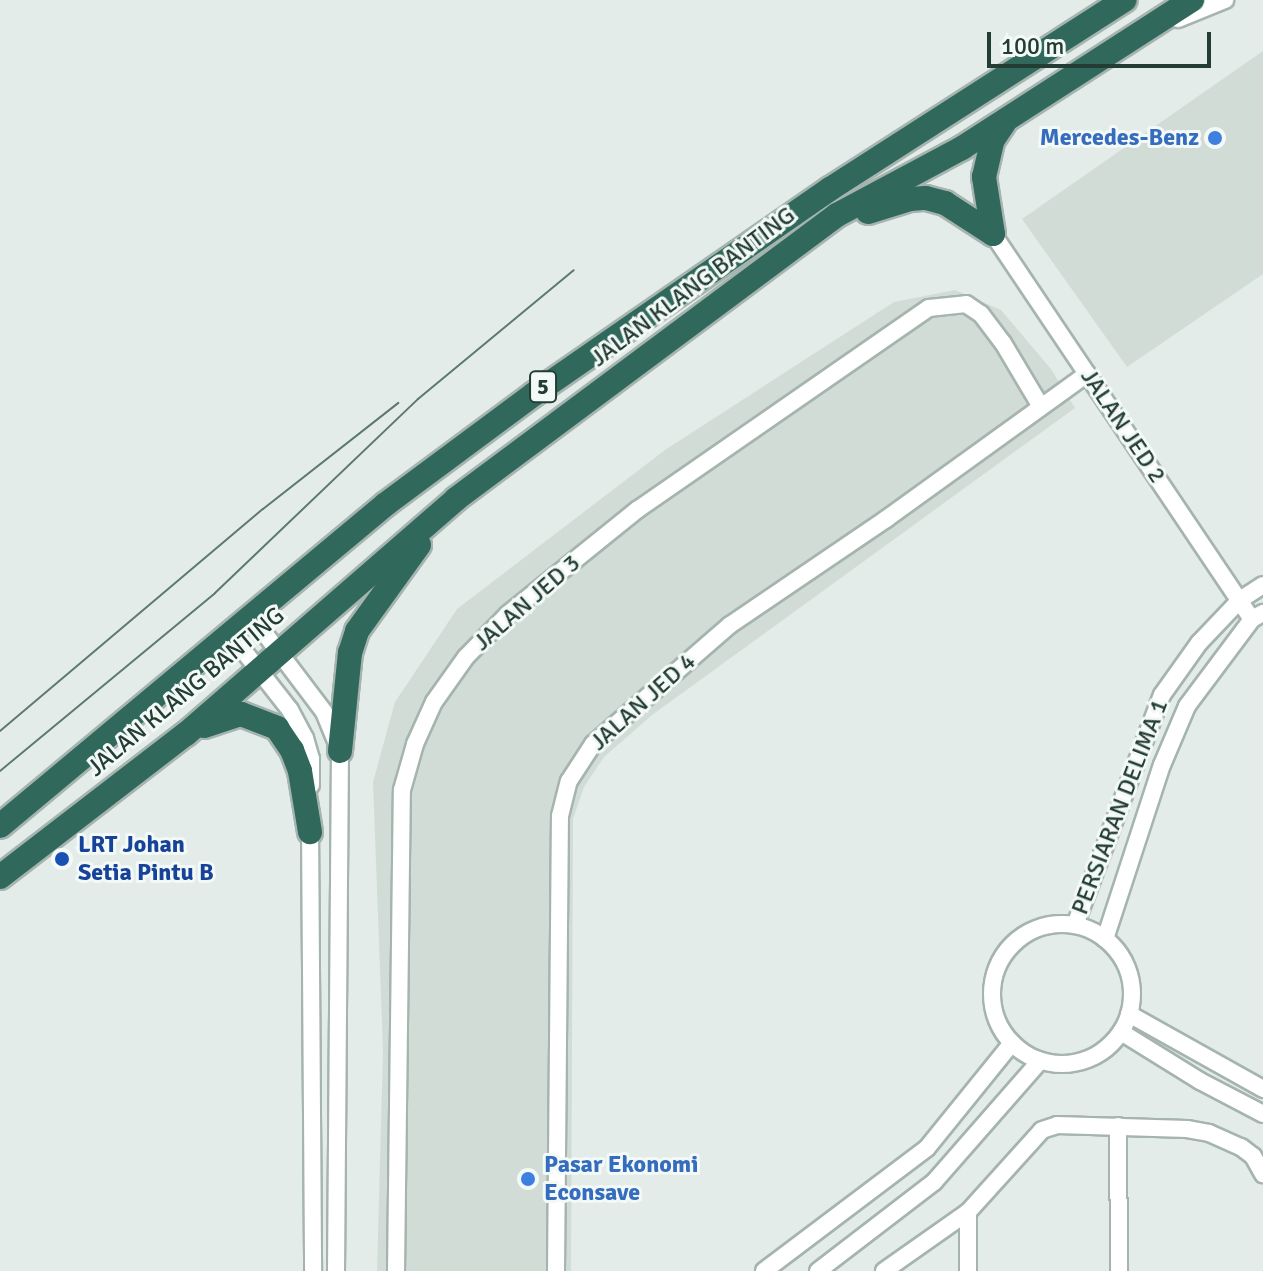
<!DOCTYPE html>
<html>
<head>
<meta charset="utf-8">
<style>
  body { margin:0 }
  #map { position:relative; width:1263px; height:1271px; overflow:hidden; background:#e3ece8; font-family:Signika,sans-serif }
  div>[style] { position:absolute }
  .built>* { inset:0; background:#d1dcd7 }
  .roads { filter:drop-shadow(2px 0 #a6b4af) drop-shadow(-2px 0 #a6b4af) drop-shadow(0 2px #a6b4af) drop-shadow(0 -2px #a6b4af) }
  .minor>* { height:16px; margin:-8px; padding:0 8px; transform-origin:8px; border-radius:8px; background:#fff }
  .minor>.ring { margin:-8px; padding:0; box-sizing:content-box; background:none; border:16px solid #fff; border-radius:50% }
  .highway>* { height:24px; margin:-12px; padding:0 12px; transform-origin:12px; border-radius:12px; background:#30685b }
  .tram>* { height:2px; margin:-1px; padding:0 1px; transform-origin:1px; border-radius:1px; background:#5d7871 }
  .dots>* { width:22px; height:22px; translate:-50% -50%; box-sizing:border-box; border:4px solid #f3f9f6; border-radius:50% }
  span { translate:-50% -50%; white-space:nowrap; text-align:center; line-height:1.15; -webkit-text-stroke:6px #f3f9f6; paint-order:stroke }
  .shield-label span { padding:2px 6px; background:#f3f9f6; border:2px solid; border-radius:6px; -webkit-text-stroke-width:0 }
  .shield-label { font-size:22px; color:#233d35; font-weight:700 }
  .shop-label { font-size:24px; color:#366cbe; font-weight:700 }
  .right { translate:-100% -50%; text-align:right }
  .left { translate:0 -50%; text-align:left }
  .street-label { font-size:24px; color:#233d35 }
  .transit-label { font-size:24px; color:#164399; font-weight:700 }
  .scale { position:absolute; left:987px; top:32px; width:224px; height:36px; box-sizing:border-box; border:4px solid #233d35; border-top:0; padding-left:10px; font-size:24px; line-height:28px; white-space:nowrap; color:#233d35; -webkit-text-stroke:6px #f3f9f6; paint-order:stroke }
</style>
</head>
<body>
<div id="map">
  <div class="built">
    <i style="clip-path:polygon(1263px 51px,1263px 274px,1127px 367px,1022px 219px)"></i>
    <i style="clip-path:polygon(955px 290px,1001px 310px,1051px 369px,1075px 408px,652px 715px,604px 757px,584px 787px,573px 819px,571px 1271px,377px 1271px,383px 1051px,373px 782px,395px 702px,457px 609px,665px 450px,894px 302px)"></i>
  </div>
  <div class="roads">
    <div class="minor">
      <i style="left:1178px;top:19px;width:51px;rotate:-22deg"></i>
      <i style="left:993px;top:234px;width:464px;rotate:56.1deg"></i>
      <i style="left:253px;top:618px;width:118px;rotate:52.9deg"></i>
      <i style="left:324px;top:712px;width:42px;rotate:67.7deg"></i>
      <i style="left:340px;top:751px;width:520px;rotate:90.44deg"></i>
      <i style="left:232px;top:636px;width:94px;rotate:51.9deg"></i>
      <i style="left:290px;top:710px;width:32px;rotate:62deg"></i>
      <i style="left:305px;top:738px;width:22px;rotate:74deg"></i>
      <i style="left:311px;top:759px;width:26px;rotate:90deg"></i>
      <i style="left:310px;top:825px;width:446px;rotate:89.6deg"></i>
      <i class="ring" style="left:992px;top:924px;width:124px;height:124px"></i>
      <i style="left:1075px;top:925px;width:246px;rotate:-69.3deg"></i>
      <i style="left:1162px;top:695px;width:64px;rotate:-54.6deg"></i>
      <i style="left:1199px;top:643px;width:59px;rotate:-46.4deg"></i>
      <i style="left:1240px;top:600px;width:27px;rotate:-33deg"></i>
      <i style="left:1105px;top:939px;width:183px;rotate:-71.9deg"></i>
      <i style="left:1162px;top:765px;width:64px;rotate:-67deg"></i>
      <i style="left:1187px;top:706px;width:109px;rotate:-53.2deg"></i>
      <i style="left:1252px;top:619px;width:13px;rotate:-29deg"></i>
      <i style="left:1129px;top:1014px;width:154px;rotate:29.2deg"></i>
      <i style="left:1121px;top:1032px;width:93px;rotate:31.8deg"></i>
      <i style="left:1200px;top:1081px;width:71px;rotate:27.6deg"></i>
      <i style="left:1118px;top:1126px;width:145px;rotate:89.6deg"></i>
      <i style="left:968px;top:1212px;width:59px;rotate:90deg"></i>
      <i style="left:396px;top:1271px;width:481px;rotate:-89.3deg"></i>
      <i style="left:402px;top:790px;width:48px;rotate:-74.2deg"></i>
      <i style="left:415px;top:744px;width:46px;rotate:-65.7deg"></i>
      <i style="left:434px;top:702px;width:55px;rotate:-54.6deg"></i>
      <i style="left:466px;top:657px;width:60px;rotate:-45.7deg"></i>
      <i style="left:508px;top:614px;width:166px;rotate:-38.9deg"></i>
      <i style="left:637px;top:510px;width:355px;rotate:-34.7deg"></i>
      <i style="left:929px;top:308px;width:37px;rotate:-6deg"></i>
      <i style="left:966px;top:304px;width:18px;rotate:34deg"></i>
      <i style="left:981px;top:314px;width:36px;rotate:53deg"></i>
      <i style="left:1003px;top:343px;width:72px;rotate:59.2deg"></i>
      <i style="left:556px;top:1271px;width:455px;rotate:-89.5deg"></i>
      <i style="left:560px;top:816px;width:36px;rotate:-76deg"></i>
      <i style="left:569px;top:781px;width:44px;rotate:-57deg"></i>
      <i style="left:593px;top:744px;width:181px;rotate:-41deg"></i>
      <i style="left:730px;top:625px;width:189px;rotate:-34.2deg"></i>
      <i style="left:886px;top:519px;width:248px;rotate:-35.8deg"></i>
      <i style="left:764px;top:1271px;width:204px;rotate:-37deg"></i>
      <i style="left:927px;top:1148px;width:135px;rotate:-51deg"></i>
      <i style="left:818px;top:1271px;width:146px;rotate:-37.5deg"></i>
      <i style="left:934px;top:1182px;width:161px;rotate:-48.8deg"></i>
      <i style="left:884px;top:1271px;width:103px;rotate:-35.1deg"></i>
      <i style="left:968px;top:1212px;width:110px;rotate:-47.9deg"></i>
      <i style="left:1042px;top:1130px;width:16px;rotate:-18deg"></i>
      <i style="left:1057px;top:1125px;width:130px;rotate:1.8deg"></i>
      <i style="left:1187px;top:1129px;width:22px;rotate:10deg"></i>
      <i style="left:1209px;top:1133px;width:35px;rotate:24deg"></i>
      <i style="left:1241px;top:1147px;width:15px;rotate:37deg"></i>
      <i style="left:1253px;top:1156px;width:21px;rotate:61deg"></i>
    </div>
    <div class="highway">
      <i style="left:868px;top:212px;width:44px;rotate:-17.2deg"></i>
      <i style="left:910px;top:199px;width:16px;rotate:-4deg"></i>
      <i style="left:926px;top:198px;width:20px;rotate:15deg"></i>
      <i style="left:945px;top:203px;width:57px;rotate:32.9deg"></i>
      <i style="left:993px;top:234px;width:58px;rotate:-99deg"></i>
      <i style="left:984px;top:177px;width:37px;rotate:-77deg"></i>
      <i style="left:992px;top:141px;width:22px;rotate:-56deg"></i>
      <i style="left:204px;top:726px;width:39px;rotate:-18deg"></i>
      <i style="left:241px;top:714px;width:39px;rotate:21deg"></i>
      <i style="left:277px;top:728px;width:27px;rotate:56deg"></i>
      <i style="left:292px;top:750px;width:22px;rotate:69deg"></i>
      <i style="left:300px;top:771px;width:62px;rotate:80.7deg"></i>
      <i style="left:340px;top:751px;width:99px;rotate:-84.2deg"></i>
      <i style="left:350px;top:653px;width:23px;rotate:-72deg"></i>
      <i style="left:357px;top:631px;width:106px;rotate:-54.2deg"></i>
      <i style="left:0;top:826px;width:503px;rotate:-39.83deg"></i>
      <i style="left:386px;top:504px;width:184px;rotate:-36.6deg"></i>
      <i style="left:534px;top:394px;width:360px;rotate:-34.7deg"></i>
      <i style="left:830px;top:189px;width:350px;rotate:-32.7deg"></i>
      <i style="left:0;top:877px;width:235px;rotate:-37.6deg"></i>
      <i style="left:186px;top:734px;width:358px;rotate:-41deg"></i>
      <i style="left:456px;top:499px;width:475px;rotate:-36.7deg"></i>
      <i style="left:837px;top:215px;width:142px;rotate:-28.2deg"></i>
      <i style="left:962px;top:148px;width:274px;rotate:-32.8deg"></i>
    </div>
  </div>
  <div class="tram">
    <i style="left:0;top:731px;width:344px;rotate:-40.2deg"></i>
    <i style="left:263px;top:509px;width:172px;rotate:-38.1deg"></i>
    <i style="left:0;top:771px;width:279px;rotate:-39.6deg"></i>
    <i style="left:215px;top:593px;width:281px;rotate:-43.7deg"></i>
    <i style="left:418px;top:399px;width:202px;rotate:-39.6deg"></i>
  </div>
  <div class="dots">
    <i style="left:1215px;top:138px;background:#3f7fe0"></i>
    <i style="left:62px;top:859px;background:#1a4fb4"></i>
    <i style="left:528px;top:1179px;background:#3f7fe0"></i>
  </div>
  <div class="shield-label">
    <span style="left:543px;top:387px">5</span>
  </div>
  <div class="shop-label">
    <span class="right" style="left:1199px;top:138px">Mercedes-Benz</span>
    <span class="left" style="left:544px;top:1179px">Pasar Ekonomi<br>Econsave</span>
  </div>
  <div class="street-label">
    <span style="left:693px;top:287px;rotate:-37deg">JALAN KLANG BANTING</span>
    <span style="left:1123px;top:426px;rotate:56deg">JALAN JED 2</span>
    <span style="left:527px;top:603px;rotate:-41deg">JALAN JED 3</span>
    <span style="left:186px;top:692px;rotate:-40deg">JALAN KLANG BANTING</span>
    <span style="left:643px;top:702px;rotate:-42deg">JALAN JED 4</span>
    <span style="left:1120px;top:807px;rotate:-69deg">PERSIARAN DELIMA 1</span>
  </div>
  <div class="transit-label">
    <span class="left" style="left:78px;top:859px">LRT Johan<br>Setia Pintu B</span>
  </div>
  <div class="scale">100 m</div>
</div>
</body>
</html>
